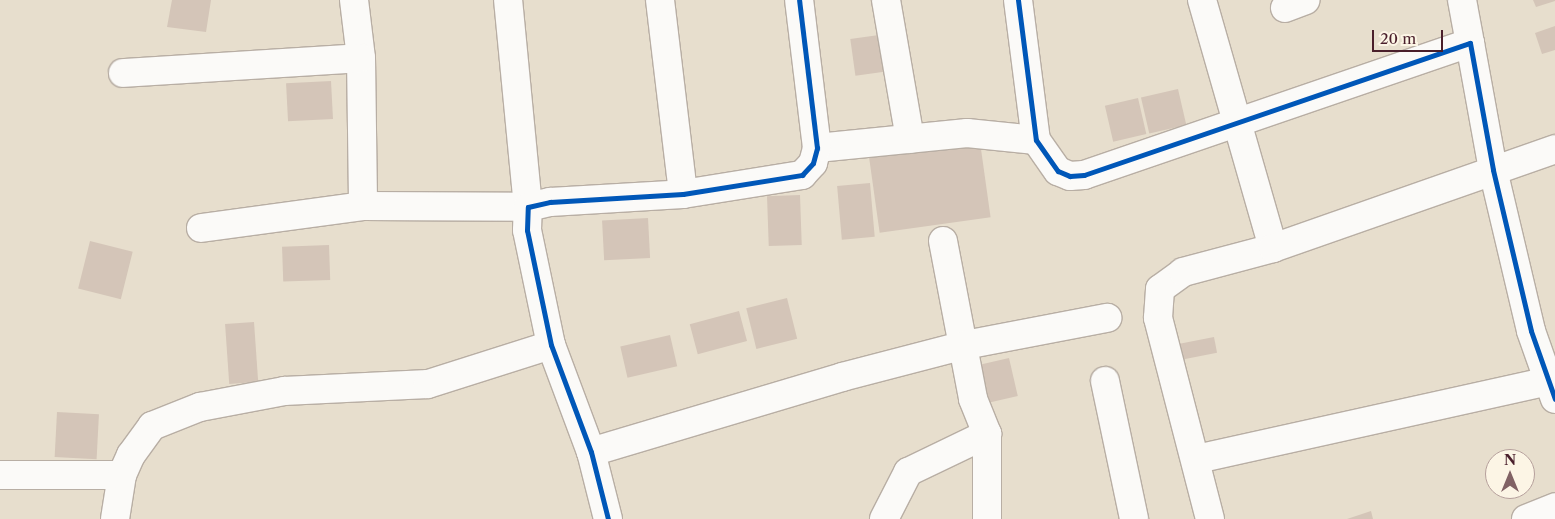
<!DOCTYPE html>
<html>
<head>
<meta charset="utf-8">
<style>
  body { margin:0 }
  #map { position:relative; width:1555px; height:519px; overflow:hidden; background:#e7decd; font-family:"Libre Caslon Text",serif }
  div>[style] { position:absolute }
  .building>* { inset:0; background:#d4c5b8; transform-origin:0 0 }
  .roads { filter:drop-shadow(1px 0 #b8aea4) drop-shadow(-1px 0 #b8aea4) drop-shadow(0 1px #b8aea4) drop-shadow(0 -1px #b8aea4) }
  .minor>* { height:28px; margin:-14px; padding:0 14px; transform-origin:14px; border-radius:14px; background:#fbfaf8 }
  .cycleway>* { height:5px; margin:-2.5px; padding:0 2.5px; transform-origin:2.5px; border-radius:2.5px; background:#0057b8 }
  span { translate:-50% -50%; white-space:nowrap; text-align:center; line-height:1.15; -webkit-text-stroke:4.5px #fcf5e5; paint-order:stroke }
  .north { position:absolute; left:1485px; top:449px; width:50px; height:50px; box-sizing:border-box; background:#fcf5e5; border:1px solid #b59f9b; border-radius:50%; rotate:0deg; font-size:14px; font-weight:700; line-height:20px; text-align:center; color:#4a1f2b }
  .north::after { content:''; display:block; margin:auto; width:18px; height:22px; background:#816264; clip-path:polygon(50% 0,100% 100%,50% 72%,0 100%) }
  .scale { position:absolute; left:1372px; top:30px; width:71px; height:22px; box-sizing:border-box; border:2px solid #4a1f2b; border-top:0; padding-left:6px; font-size:15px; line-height:18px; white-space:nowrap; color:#4a1f2b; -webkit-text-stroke:4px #fcf5e5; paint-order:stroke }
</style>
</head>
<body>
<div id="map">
  <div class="building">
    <i style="clip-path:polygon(172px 0,211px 0,206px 32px,167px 27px)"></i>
    <i style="clip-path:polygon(1533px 0,1555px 0,1555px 1px,1536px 7px)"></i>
    <i style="clip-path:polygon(1555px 26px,1555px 50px,1542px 54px,1535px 33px)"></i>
    <i style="left:879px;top:35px;width:37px;height:29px;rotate:82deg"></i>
    <i style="left:331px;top:81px;width:38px;height:45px;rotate:87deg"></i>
    <i style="left:1178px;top:89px;width:37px;height:38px;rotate:77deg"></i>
    <i style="left:1138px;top:98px;width:37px;height:34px;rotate:77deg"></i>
    <i style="left:980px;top:142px;width:76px;height:112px;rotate:82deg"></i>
    <i style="left:870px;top:183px;width:54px;height:33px;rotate:85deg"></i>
    <i style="left:800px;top:195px;width:50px;height:33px;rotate:88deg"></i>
    <i style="left:648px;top:218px;width:40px;height:46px;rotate:87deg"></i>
    <i style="left:90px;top:241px;width:44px;height:49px;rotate:14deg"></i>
    <i style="left:329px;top:245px;width:35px;height:47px;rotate:88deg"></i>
    <i style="left:787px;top:298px;width:42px;height:42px;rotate:76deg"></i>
    <i style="left:739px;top:311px;width:31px;height:51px;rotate:75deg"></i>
    <i style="left:254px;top:322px;width:60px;height:29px;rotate:86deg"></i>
    <i style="left:670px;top:335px;width:32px;height:51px;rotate:77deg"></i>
    <i style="left:1214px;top:337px;width:16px;height:35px;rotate:79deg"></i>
    <i style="left:1009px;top:358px;width:39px;height:29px;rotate:77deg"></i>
    <i style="left:57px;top:412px;width:42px;height:45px;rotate:3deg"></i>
    <i style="clip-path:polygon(1371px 511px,1373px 519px,1347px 519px)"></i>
  </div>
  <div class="roads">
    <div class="minor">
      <i style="left:354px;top:0;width:58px;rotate:83.1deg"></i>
      <i style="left:361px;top:58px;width:148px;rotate:89.2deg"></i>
      <i style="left:363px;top:206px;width:165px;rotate:0.3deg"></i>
      <i style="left:528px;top:207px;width:208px;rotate:-95.5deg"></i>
      <i style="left:660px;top:0;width:195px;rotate:83.2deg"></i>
      <i style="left:886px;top:0;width:141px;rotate:80.2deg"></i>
      <i style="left:1018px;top:0;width:141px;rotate:82.7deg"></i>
      <i style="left:1036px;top:140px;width:38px;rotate:55deg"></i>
      <i style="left:1058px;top:171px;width:13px;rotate:23deg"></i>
      <i style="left:1070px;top:176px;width:14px;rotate:-4deg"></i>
      <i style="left:1084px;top:175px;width:408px;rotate:-18.9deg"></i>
      <i style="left:1470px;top:43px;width:129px;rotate:79.7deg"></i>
      <i style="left:1493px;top:170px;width:165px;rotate:76.7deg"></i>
      <i style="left:1531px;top:331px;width:72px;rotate:70.6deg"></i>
      <i style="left:1202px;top:0;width:258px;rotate:74deg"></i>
      <i style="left:1462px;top:0;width:44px;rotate:79.5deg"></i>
      <i style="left:1285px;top:8px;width:22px;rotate:-21deg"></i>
      <i style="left:123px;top:73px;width:238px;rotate:-3.6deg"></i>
      <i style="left:817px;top:148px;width:151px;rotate:-5.7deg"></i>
      <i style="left:967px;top:133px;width:69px;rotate:5.8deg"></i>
      <i style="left:201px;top:228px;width:163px;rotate:-7.7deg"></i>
      <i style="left:943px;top:241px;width:161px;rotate:79.2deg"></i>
      <i style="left:973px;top:399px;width:38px;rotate:68deg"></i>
      <i style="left:987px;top:434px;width:85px;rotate:90deg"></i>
      <i style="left:1105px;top:381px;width:141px;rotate:78.1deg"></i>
      <i style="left:591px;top:452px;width:262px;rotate:-16.6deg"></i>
      <i style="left:842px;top:377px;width:127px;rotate:-14.6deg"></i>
      <i style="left:965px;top:345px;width:145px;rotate:-10.8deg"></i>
      <i style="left:1197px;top:459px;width:361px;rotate:-12.5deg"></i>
      <i style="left:0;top:475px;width:122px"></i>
      <i style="left:115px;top:519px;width:45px;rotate:-81deg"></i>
      <i style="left:122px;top:475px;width:22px;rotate:-66deg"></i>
      <i style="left:131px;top:455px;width:36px;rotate:-54deg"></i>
      <i style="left:152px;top:426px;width:52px;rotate:-21.6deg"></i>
      <i style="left:200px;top:407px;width:86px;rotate:-10.8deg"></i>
      <i style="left:284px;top:391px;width:144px;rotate:-2.8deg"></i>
      <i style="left:428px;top:384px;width:129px;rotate:-17.6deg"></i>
      <i style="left:608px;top:519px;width:69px;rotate:-104.2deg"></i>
      <i style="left:591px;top:452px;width:114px;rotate:-110.5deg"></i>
      <i style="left:551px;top:345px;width:117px;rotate:-101.8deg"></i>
      <i style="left:527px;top:230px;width:23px;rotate:-88deg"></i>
      <i style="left:528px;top:207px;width:23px;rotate:-13deg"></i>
      <i style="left:550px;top:202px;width:133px;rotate:-3.4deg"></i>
      <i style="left:683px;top:194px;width:121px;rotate:-9.1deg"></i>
      <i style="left:802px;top:175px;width:16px;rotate:-47deg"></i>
      <i style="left:813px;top:163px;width:16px;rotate:-75deg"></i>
      <i style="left:817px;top:148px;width:149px;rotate:-96.9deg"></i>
      <i style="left:884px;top:519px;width:53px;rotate:-62.9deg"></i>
      <i style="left:908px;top:472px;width:88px;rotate:-25.7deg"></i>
      <i style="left:1210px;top:519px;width:208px;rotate:-104.5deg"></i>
      <i style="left:1158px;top:318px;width:29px;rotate:-86deg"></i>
      <i style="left:1160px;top:289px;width:29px;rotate:-36deg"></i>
      <i style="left:1183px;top:272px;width:93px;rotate:-14.9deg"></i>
      <i style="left:1273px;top:248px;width:299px;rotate:-19.3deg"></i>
      <i style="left:1526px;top:519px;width:31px;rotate:-22deg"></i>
    </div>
  </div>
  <div class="cycleway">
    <i style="left:1018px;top:0;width:141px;rotate:82.7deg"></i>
    <i style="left:1036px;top:140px;width:38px;rotate:55deg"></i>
    <i style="left:1058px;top:171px;width:13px;rotate:23deg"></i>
    <i style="left:1070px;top:176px;width:14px;rotate:-4deg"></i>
    <i style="left:1084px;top:175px;width:408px;rotate:-18.9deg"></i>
    <i style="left:1470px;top:43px;width:129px;rotate:79.7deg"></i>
    <i style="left:1493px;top:170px;width:165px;rotate:76.7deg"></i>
    <i style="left:1531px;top:331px;width:72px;rotate:70.6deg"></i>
    <i style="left:608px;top:519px;width:69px;rotate:-104.2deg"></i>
    <i style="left:591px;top:452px;width:114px;rotate:-110.5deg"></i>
    <i style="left:551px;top:345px;width:117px;rotate:-101.8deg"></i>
    <i style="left:527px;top:230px;width:23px;rotate:-88deg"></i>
    <i style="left:528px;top:207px;width:23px;rotate:-13deg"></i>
    <i style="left:550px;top:202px;width:133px;rotate:-3.4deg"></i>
    <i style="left:683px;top:194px;width:121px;rotate:-9.1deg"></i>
    <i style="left:802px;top:175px;width:16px;rotate:-47deg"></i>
    <i style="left:813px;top:163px;width:16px;rotate:-75deg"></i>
    <i style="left:817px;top:148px;width:149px;rotate:-96.9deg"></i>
  </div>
  <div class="north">N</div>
  <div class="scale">20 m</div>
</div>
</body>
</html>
